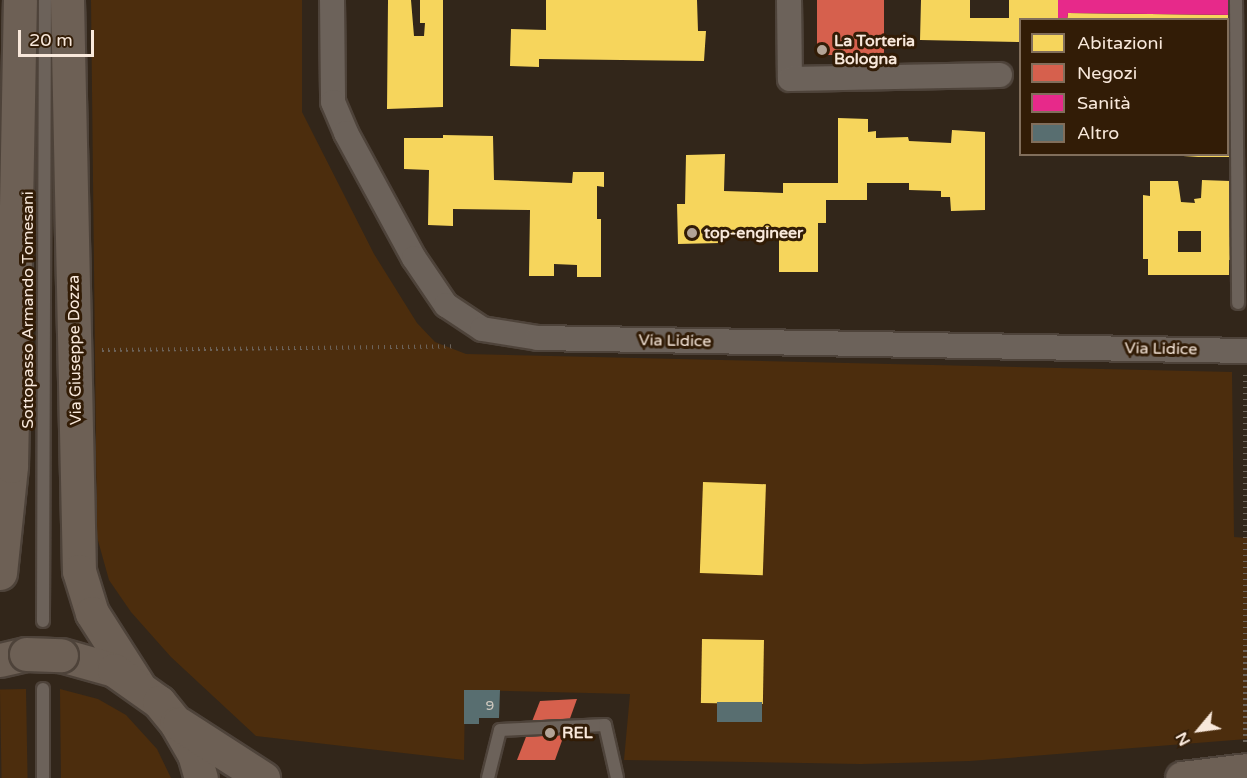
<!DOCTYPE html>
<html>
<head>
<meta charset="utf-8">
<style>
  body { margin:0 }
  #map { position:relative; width:1247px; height:778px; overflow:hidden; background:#32261a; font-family:"Varela Round",sans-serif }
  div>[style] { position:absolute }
  .green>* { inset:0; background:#4c2d0d; transform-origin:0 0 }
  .homes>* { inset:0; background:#f6d55c; transform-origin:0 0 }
  .shops>* { inset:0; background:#d6604d; transform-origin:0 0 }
  .health>* { inset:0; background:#e7298a }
  .building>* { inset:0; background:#586e70; transform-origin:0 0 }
  .path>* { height:4px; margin-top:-2px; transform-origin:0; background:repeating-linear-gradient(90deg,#6c635b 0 1.5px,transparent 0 6px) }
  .roads { filter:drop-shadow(2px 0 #4e433a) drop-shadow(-2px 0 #4e433a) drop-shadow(0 2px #4e433a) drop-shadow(0 -2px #4e433a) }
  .lane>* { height:12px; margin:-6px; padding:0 6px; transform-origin:6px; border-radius:6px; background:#6c625a }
  .street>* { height:24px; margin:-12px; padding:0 12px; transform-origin:12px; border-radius:12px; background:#6c625a }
  .primary>* { height:33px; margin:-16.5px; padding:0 16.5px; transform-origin:16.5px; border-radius:16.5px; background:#6d6055 }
  .bridges { filter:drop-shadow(2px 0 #4e433a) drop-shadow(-2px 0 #4e433a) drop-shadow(0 2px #4e433a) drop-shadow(0 -2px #4e433a) }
  .primary-bridge>* { height:33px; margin:-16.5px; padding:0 16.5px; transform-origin:16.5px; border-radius:16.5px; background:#6d6055 }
  .dots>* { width:16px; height:16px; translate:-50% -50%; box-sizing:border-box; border:3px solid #321c06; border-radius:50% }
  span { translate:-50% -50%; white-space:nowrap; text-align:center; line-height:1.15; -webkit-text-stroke:6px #321c06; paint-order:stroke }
  .number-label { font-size:14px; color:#d0cac0 }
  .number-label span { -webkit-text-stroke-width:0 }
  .poi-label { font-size:16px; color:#f8e8db; font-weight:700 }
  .left { translate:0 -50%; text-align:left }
  .street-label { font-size:16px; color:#f8e8db }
  .legend { position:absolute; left:1019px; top:18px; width:210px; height:138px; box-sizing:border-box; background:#321c06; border:2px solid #816e5b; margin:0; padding:8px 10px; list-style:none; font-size:18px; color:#f8e8db }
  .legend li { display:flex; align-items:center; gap:12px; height:30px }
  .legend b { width:30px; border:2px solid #816e5b }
  .north { position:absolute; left:1169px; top:700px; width:60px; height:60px; -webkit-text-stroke:4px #321c06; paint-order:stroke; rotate:241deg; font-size:16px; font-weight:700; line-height:24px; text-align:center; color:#f8e8db }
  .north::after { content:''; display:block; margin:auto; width:21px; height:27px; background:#f8e8db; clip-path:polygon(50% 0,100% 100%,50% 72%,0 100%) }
  .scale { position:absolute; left:18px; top:30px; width:76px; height:27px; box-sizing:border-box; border:3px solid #f8e8db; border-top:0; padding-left:8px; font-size:18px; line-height:21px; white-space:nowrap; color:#f8e8db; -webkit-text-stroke:4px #321c06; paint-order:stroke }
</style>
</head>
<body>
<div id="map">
  <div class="green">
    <i style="clip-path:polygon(91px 0,302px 0,302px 112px,374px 254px,417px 323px,435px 342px,466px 354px,1232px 372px,1234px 537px,1247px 538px,1247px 739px,970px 761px,861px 764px,624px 760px,630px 694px,465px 690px,464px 760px,256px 736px,171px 657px,131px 612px,109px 580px,97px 537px)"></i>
    <i style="left:26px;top:689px;width:89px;height:26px;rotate:89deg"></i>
    <i style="clip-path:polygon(60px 689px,98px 699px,126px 715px,157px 749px,171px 778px,61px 778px)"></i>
  </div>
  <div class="homes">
    <i style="clip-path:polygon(388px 0,411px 0,414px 36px,424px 36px,425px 23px,420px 23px,420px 0,443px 0,443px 107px,387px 109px)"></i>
    <i style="clip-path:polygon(546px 0,697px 0,698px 31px,706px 31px,704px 61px,539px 59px,539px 67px,510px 66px,511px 29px,546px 30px)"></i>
    <i style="clip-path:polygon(921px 0,970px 0,970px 18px,1009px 18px,1009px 0,1058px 0,1058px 20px,1020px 20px,1020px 42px,920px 40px)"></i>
    <i style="clip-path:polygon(1068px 13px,1232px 15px,1232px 44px,1228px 44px,1228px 20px,1067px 20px)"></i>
    <i style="clip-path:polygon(1228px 77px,1232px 77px,1231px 157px,1183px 157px,1228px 154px)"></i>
    <i style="clip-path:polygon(838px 118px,868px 119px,868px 132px,876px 131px,876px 138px,908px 137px,909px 141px,951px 143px,952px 130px,985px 132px,985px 210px,951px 211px,950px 197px,941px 197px,941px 191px,909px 190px,909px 183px,867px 183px,867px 200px,826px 200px,826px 223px,818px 223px,818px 272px,779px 272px,779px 233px,720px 234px,720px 243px,678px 244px,677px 204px,685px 204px,686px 155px,725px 154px,724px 191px,783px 193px,783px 183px,838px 183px)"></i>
    <i style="clip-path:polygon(443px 135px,493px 136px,494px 180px,572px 183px,573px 172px,604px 172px,604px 187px,597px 186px,597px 219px,601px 219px,601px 277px,577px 277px,577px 265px,554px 264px,554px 276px,529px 276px,530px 210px,453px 209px,453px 226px,428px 225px,429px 170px,404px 169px,404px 138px,443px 138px)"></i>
    <i style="clip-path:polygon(evenodd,1202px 180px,1230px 181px,1230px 196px,1236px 196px,1235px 260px,1229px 260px,1229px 275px,1148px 275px,1148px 259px,1143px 259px,1143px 195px,1150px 196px,1150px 181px,1178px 181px,1181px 202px,1195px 203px,1194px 199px,1201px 198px,1202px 180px,1178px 231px,1201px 231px,1201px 252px,1178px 252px,1178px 231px)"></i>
    <i style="left:703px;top:482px;width:63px;height:91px;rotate:2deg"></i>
    <i style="left:702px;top:639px;width:62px;height:64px;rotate:1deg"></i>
  </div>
  <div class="shops">
    <i style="left:817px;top:0;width:67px;height:55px"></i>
    <i style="clip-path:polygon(577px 699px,555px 760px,517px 760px,540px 701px)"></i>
  </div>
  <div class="health">
    <i style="clip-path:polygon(1058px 0,1233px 0,1232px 15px,1068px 13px,1067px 20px,1058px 20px)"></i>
  </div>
  <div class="building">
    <i style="clip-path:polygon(464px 690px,500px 690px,499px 718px,479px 718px,479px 724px,464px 724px)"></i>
    <i style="left:717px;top:702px;width:45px;height:20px"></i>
  </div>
  <div class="path">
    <i style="left:102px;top:350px;width:353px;rotate:-0.6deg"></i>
    <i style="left:1245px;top:742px;width:368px;rotate:-90deg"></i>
  </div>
  <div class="roads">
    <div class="lane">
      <i style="left:1236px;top:0;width:303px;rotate:89.6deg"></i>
      <i style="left:43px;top:621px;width:621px;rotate:-89.82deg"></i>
      <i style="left:43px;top:689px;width:89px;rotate:90deg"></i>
      <i style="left:488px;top:778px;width:49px;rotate:-76deg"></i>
      <i style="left:500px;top:730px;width:105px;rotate:-2.7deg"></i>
      <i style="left:605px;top:725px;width:54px;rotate:77.2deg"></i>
    </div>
    <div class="street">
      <i style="left:332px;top:0;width:102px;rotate:89.4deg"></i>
      <i style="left:333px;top:102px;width:34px;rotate:67deg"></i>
      <i style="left:346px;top:133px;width:142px;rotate:61.5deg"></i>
      <i style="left:414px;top:258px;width:57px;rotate:55.8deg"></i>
      <i style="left:446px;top:305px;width:43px;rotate:33.7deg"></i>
      <i style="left:482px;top:329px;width:57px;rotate:9.1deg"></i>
      <i style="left:538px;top:338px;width:709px;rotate:1.05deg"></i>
      <i style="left:789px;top:0;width:79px;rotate:89.3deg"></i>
      <i style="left:790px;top:79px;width:210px;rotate:-1.1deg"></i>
    </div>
    <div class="primary">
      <i style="left:67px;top:0;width:571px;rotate:88.8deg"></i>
      <i style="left:79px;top:571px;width:44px;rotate:72.8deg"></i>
      <i style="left:92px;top:613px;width:85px;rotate:57.4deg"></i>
      <i style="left:0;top:573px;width:108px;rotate:-84.1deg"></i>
      <i style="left:11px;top:466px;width:466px;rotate:-88.9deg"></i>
      <i style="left:61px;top:655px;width:55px;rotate:15.8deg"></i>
      <i style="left:114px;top:670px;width:55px;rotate:35.4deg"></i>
      <i style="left:159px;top:702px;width:27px;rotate:51deg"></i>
      <i style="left:176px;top:723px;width:36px;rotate:60deg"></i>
      <i style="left:194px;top:754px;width:25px;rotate:74deg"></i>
      <i style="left:0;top:660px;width:27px;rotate:-13deg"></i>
      <i style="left:179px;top:724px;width:100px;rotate:32.7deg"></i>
      <i style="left:1182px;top:778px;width:65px;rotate:-7deg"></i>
    </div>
  </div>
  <div class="bridges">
    <div class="primary-bridge">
      <i style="left:26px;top:654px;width:35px;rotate:2deg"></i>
    </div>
  </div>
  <div class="dots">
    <i style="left:822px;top:50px;background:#b3a497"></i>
    <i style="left:692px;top:233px;background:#b3a497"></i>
    <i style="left:550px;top:733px;background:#b3a497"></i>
  </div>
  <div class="number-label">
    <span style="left:490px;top:706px">9</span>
  </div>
  <div class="poi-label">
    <span class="left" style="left:834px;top:50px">La Torteria<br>Bologna</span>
    <span class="left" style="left:704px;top:233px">top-engineer</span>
    <span class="left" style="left:562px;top:733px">REL</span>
  </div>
  <div class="street-label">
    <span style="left:28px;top:310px;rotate:-90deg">Sottopasso Armando Tomesani</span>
    <span style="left:675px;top:341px;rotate:1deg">Via Lidice</span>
    <span style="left:1161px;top:349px;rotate:1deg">Via Lidice</span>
    <span style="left:75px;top:350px;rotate:-91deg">Via Giuseppe Dozza</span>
  </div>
  <ul class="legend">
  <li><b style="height:16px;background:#f6d55c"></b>Abitazioni</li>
  <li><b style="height:16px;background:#d6604d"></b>Negozi</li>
  <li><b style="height:16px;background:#e7298a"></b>Sanità</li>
  <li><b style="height:16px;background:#586e70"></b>Altro</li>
  </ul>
  <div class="north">N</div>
  <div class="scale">20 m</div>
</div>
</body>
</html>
